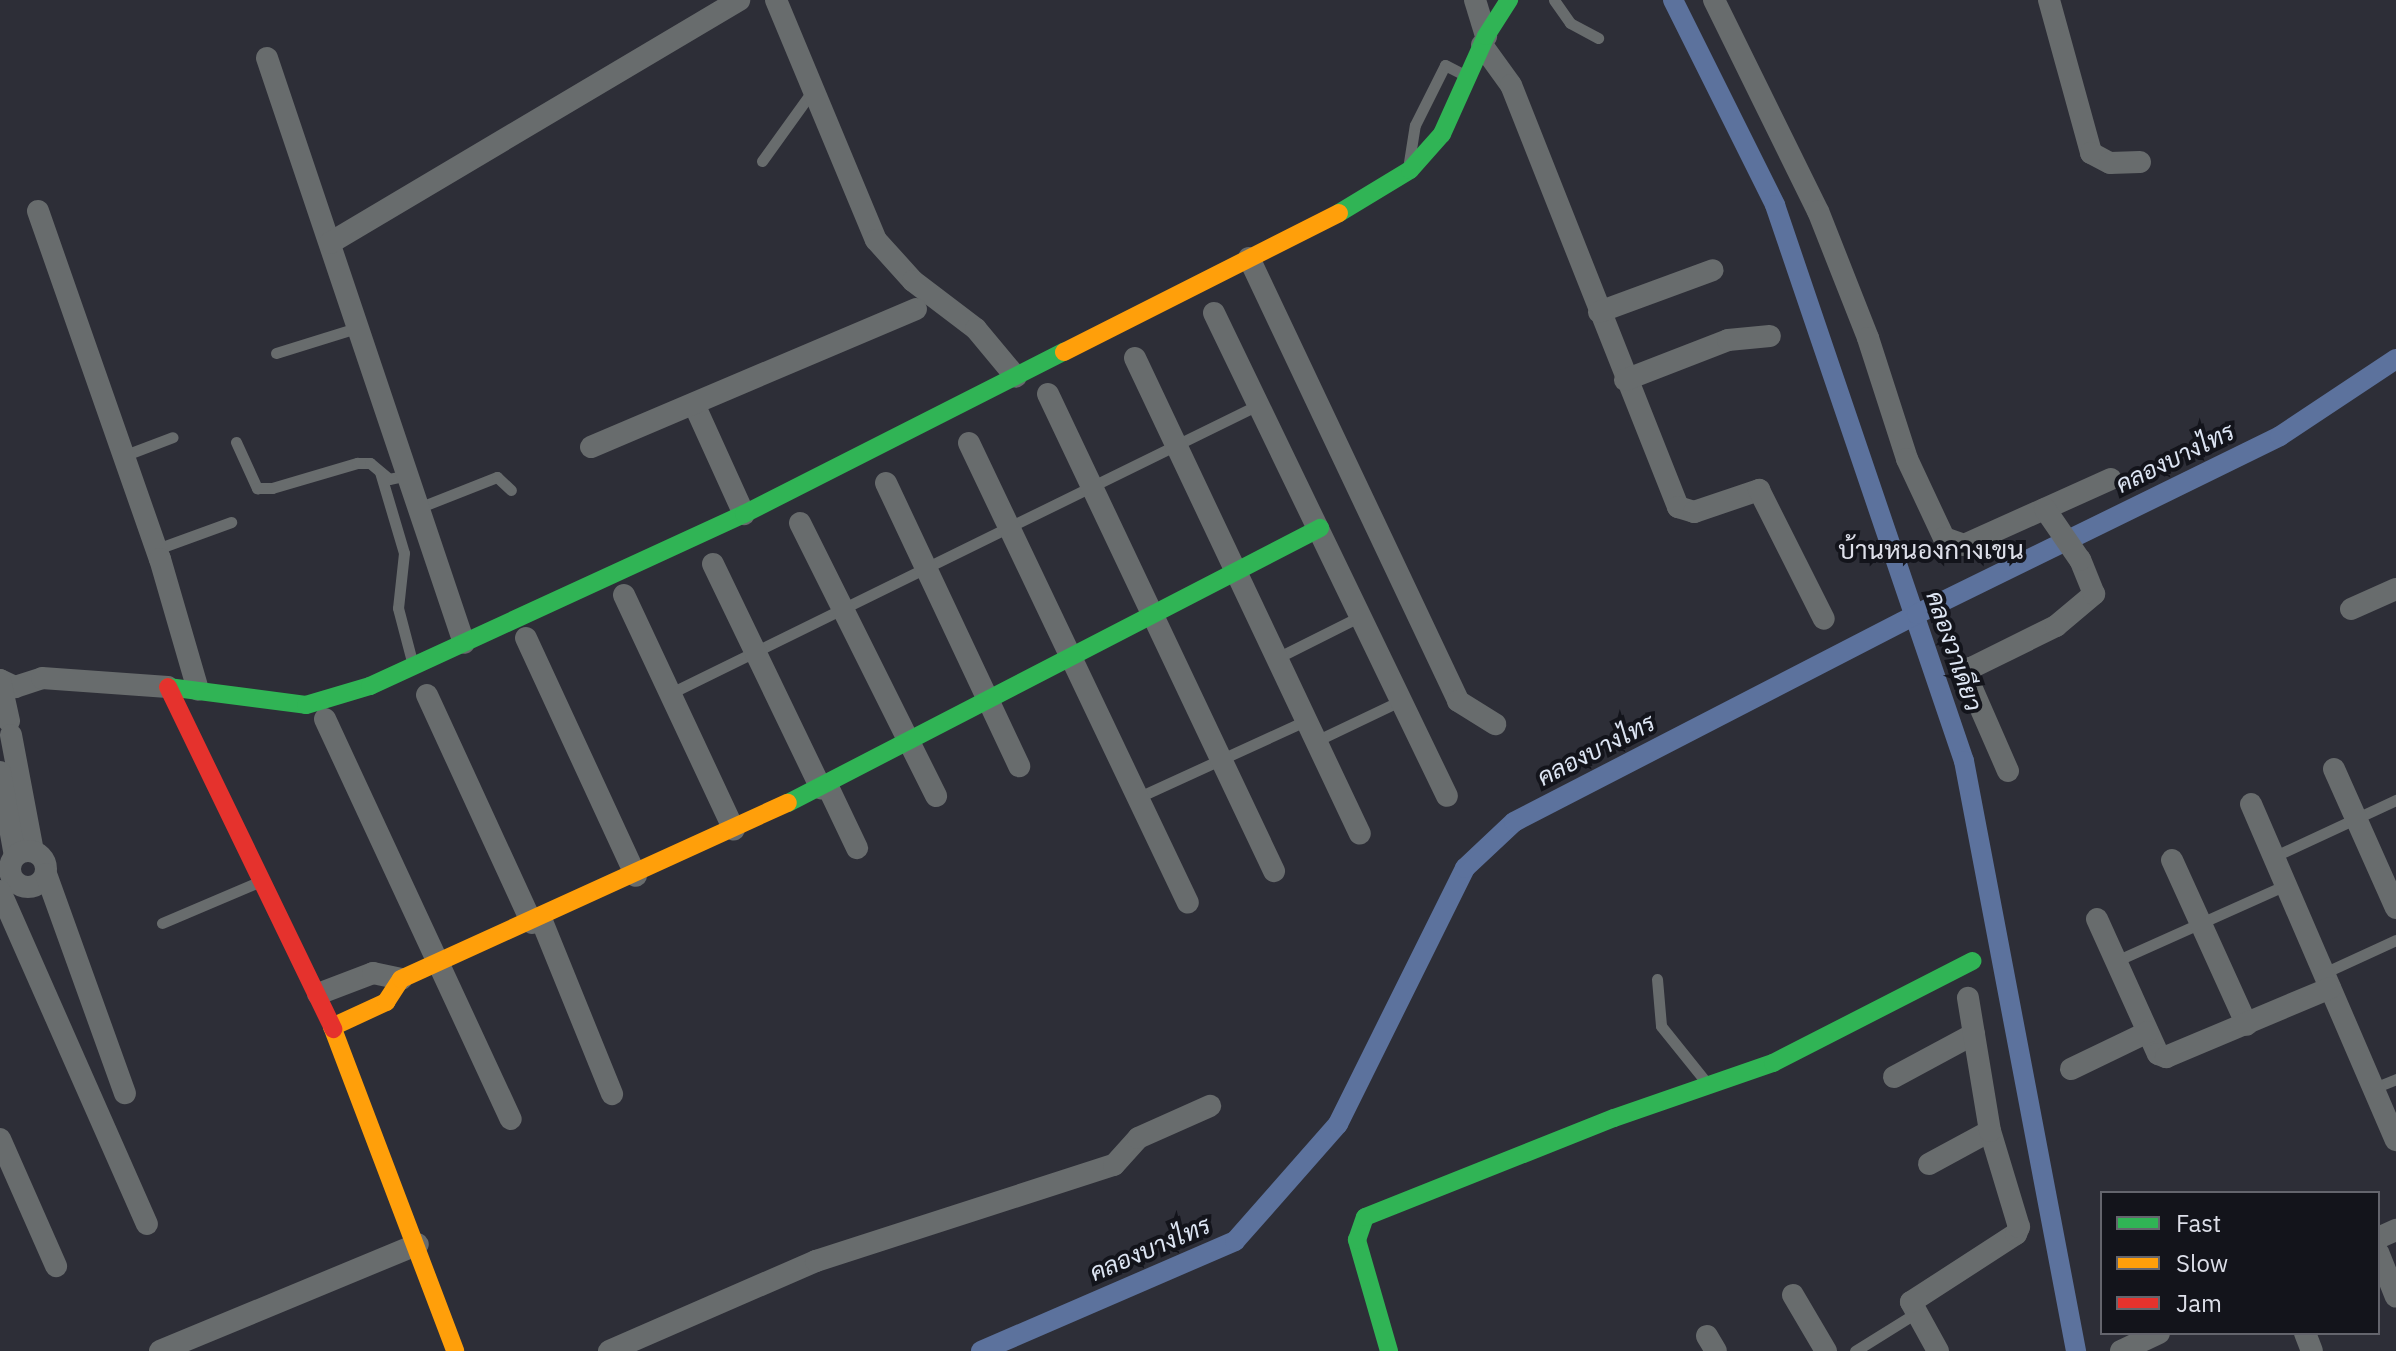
<!DOCTYPE html>
<html>
<head>
<meta charset="utf-8">
<style>
  body { margin:0 }
  #map { position:relative; width:2396px; height:1351px; overflow:hidden; background:#2d2e37; font-family:"IBM Plex Sans",Sarabun,sans-serif }
  div>[style] { position:absolute }
  .canal>* { height:20px; margin:-10px; padding:0 10px; transform-origin:10px; border-radius:10px; background:#5c729d }
  .lane>* { height:11px; margin:-5.5px; padding:0 5.5px; transform-origin:5.5px; border-radius:5.5px; background:#686c6d }
  .street>* { height:22px; margin:-11px; padding:0 11px; transform-origin:11px; border-radius:11px; background:#686c6d }
  .street>.ring { margin:-11px; padding:0; box-sizing:content-box; background:none; border:22px solid #686c6d; border-radius:50% }
  .fast>* { height:18px; margin:-9px; padding:0 9px; transform-origin:9px; border-radius:9px; background:#30b455 }
  .slow>* { height:18px; margin:-9px; padding:0 9px; transform-origin:9px; border-radius:9px; background:#ff9f0a }
  .jam>* { height:18px; margin:-9px; padding:0 9px; transform-origin:9px; border-radius:9px; background:#e5322d }
  span { translate:-50% -50%; white-space:nowrap; text-align:center; line-height:1.15; -webkit-text-stroke:8px #13141b; paint-order:stroke }
  .water-label { font-size:24px; color:#dde5f3; font-style:italic }
  .quarter-label { font-size:26px; color:#dddfe9 }
  .legend { position:absolute; left:2100px; top:1191px; width:280px; height:144px; box-sizing:border-box; background:#13141b; border:2px solid #64656d; margin:0; padding:10px 14px; list-style:none; font-size:24px; color:#dddfe9 }
  .legend li { display:flex; align-items:center; gap:16px; height:40px }
  .legend b { width:40px; border:2px solid #64656d }
</style>
</head>
<body>
<div id="map">
  <div class="canal">
    <i style="left:1673px;top:0;width:229px;rotate:63.5deg"></i>
    <i style="left:1775px;top:205px;width:587px;rotate:71.23deg"></i>
    <i style="left:1964px;top:761px;width:601px;rotate:79.25deg"></i>
    <i style="left:981px;top:1351px;width:277px;rotate:-23.4deg"></i>
    <i style="left:1235px;top:1241px;width:156px;rotate:-48.6deg"></i>
    <i style="left:1338px;top:1124px;width:286px;rotate:-63.6deg"></i>
    <i style="left:1465px;top:868px;width:67px;rotate:-43.2deg"></i>
    <i style="left:1514px;top:822px;width:454px;rotate:-27.3deg"></i>
    <i style="left:1917px;top:614px;width:404px;rotate:-26.1deg"></i>
    <i style="left:2280px;top:436px;width:139px;rotate:-33.6deg"></i>
  </div>
  <div class="lane">
    <i style="left:1554px;top:0;width:28px;rotate:55deg"></i>
    <i style="left:1570px;top:23px;width:32px;rotate:28deg"></i>
    <i style="left:762px;top:161px;width:87px;rotate:-54.3deg"></i>
    <i style="left:1409px;top:162px;width:37px;rotate:-81deg"></i>
    <i style="left:1415px;top:125px;width:67px;rotate:-63.4deg"></i>
    <i style="left:1445px;top:65px;width:25px;rotate:27deg"></i>
    <i style="left:276px;top:353px;width:85px;rotate:-17.2deg"></i>
    <i style="left:236px;top:442px;width:51px;rotate:65.5deg"></i>
    <i style="left:257px;top:488px;width:15px"></i>
    <i style="left:272px;top:488px;width:89px;rotate:-16.4deg"></i>
    <i style="left:357px;top:463px;width:13px"></i>
    <i style="left:370px;top:463px;width:25px;rotate:40deg"></i>
    <i style="left:389px;top:479px;width:19px;rotate:-12deg"></i>
    <i style="left:123px;top:456px;width:53px;rotate:-20.8deg"></i>
    <i style="left:380px;top:472px;width:84px;rotate:73.5deg"></i>
    <i style="left:404px;top:553px;width:55px;rotate:96.2deg"></i>
    <i style="left:398px;top:608px;width:59px;rotate:75.3deg"></i>
    <i style="left:418px;top:508px;width:85px;rotate:-21.4deg"></i>
    <i style="left:497px;top:477px;width:19px;rotate:43deg"></i>
    <i style="left:157px;top:549px;width:79px;rotate:-20deg"></i>
    <i style="left:1277px;top:658px;width:94px;rotate:-26.6deg"></i>
    <i style="left:669px;top:694px;width:658px;rotate:-26.14deg"></i>
    <i style="left:1316px;top:741px;width:95px;rotate:-25.5deg"></i>
    <i style="left:1139px;top:797px;width:185px;rotate:-24.6deg"></i>
    <i style="left:2273px;top:857px;width:136px;rotate:-24.9deg"></i>
    <i style="left:162px;top:923px;width:108px;rotate:-23deg"></i>
    <i style="left:2116px;top:961px;width:186px;rotate:-24.1deg"></i>
    <i style="left:2324px;top:973px;width:79px;rotate:-24.6deg"></i>
    <i style="left:1657px;top:979px;width:47px;rotate:85.1deg"></i>
    <i style="left:1661px;top:1026px;width:72px;rotate:51.2deg"></i>
    <i style="left:2374px;top:1088px;width:24px;rotate:-22deg"></i>
    <i style="left:1855px;top:1351px;width:72px;rotate:-31.9deg"></i>
  </div>
  <div class="street">
    <i style="left:776px;top:0;width:260px;rotate:67.4deg"></i>
    <i style="left:876px;top:240px;width:55px;rotate:47.9deg"></i>
    <i style="left:913px;top:281px;width:79px;rotate:37.3deg"></i>
    <i style="left:976px;top:329px;width:62px;rotate:50.2deg"></i>
    <i style="left:1475px;top:0;width:38px;rotate:73deg"></i>
    <i style="left:1714px;top:0;width:235px;rotate:63.8deg"></i>
    <i style="left:1818px;top:211px;width:136px;rotate:68.5deg"></i>
    <i style="left:1868px;top:338px;width:127px;rotate:72.1deg"></i>
    <i style="left:1907px;top:459px;width:87px;rotate:64.9deg"></i>
    <i style="left:1944px;top:538px;width:21px;rotate:19deg"></i>
    <i style="left:1964px;top:545px;width:161px;rotate:-24.2deg"></i>
    <i style="left:2049px;top:0;width:159px;rotate:74.6deg"></i>
    <i style="left:2091px;top:153px;width:21px;rotate:28deg"></i>
    <i style="left:2110px;top:163px;width:30px;rotate:-2deg"></i>
    <i style="left:1482px;top:45px;width:49px;rotate:54.1deg"></i>
    <i style="left:1511px;top:85px;width:454px;rotate:68.4deg"></i>
    <i style="left:1678px;top:507px;width:17px;rotate:17deg"></i>
    <i style="left:1694px;top:512px;width:69px;rotate:-18.7deg"></i>
    <i style="left:1759px;top:490px;width:144px;rotate:63.3deg"></i>
    <i style="left:267px;top:58px;width:617px;rotate:71.39deg"></i>
    <i style="left:38px;top:211px;width:369px;rotate:70.7deg"></i>
    <i style="left:160px;top:559px;width:136px;rotate:73.8deg"></i>
    <i style="left:330px;top:243px;width:476px;rotate:-30.7deg"></i>
    <i style="left:1249px;top:258px;width:490px;rotate:64.7deg"></i>
    <i style="left:1458px;top:701px;width:44px;rotate:31.9deg"></i>
    <i style="left:1599px;top:312px;width:121px;rotate:-20.2deg"></i>
    <i style="left:1214px;top:313px;width:536px;rotate:64.25deg"></i>
    <i style="left:1135px;top:358px;width:526px;rotate:64.7deg"></i>
    <i style="left:1625px;top:380px;width:110px;rotate:-21.2deg"></i>
    <i style="left:1728px;top:340px;width:42px;rotate:-5.4deg"></i>
    <i style="left:1048px;top:394px;width:528px;rotate:64.65deg"></i>
    <i style="left:694px;top:404px;width:121px;rotate:65.6deg"></i>
    <i style="left:969px;top:443px;width:509px;rotate:64.54deg"></i>
    <i style="left:591px;top:447px;width:353px;rotate:-23deg"></i>
    <i style="left:886px;top:483px;width:313px;rotate:64.8deg"></i>
    <i style="left:800px;top:523px;width:305px;rotate:63.5deg"></i>
    <i style="left:713px;top:564px;width:249px;rotate:64.3deg"></i>
    <i style="left:624px;top:595px;width:259px;rotate:64.9deg"></i>
    <i style="left:2351px;top:609px;width:49px;rotate:-24deg"></i>
    <i style="left:526px;top:638px;width:262px;rotate:65.2deg"></i>
    <i style="left:0;top:680px;width:17px;rotate:25deg"></i>
    <i style="left:15px;top:687px;width:28px;rotate:-18deg"></i>
    <i style="left:42px;top:678px;width:126px;rotate:4.1deg"></i>
    <i style="left:0;top:680px;width:42px;rotate:77.6deg"></i>
    <i style="left:427px;top:695px;width:251px;rotate:65.3deg"></i>
    <i style="left:325px;top:719px;width:441px;rotate:65.1deg"></i>
    <i style="left:11px;top:735px;width:118px;rotate:79.3deg"></i>
    <i style="left:2334px;top:769px;width:152px;rotate:66deg"></i>
    <i style="left:2008px;top:771px;width:105px;rotate:-113.6deg"></i>
    <i style="left:1966px;top:675px;width:9px;rotate:-54deg"></i>
    <i style="left:1971px;top:668px;width:95px;rotate:-26.3deg"></i>
    <i style="left:2056px;top:626px;width:50px;rotate:-40.1deg"></i>
    <i style="left:2094px;top:594px;width:37px;rotate:-112deg"></i>
    <i style="left:2080px;top:560px;width:62px;rotate:-124.5deg"></i>
    <i style="left:0;top:772px;width:85px;rotate:79.9deg"></i>
    <i style="left:827px;top:785px;width:70px;rotate:64.5deg"></i>
    <i style="left:2251px;top:804px;width:366px;rotate:66.7deg"></i>
    <i class="ring" style="left:10px;top:851px;width:14px;height:14px"></i>
    <i style="left:2172px;top:860px;width:181px;rotate:65.6deg"></i>
    <i style="left:46px;top:874px;width:233px;rotate:70.2deg"></i>
    <i style="left:0;top:891px;width:364px;rotate:66.2deg"></i>
    <i style="left:541px;top:919px;width:189px;rotate:67.9deg"></i>
    <i style="left:2097px;top:919px;width:148px;rotate:65.7deg"></i>
    <i style="left:2158px;top:1054px;width:9px;rotate:21deg"></i>
    <i style="left:2166px;top:1057px;width:178px;rotate:-22.8deg"></i>
    <i style="left:318px;top:994px;width:59px;rotate:-20.9deg"></i>
    <i style="left:373px;top:973px;width:29px;rotate:12deg"></i>
    <i style="left:2071px;top:1069px;width:85px;rotate:-25.7deg"></i>
    <i style="left:1894px;top:1077px;width:91px;rotate:-28.3deg"></i>
    <i style="left:0;top:1139px;width:139px;rotate:66.2deg"></i>
    <i style="left:1929px;top:1164px;width:69px;rotate:-28.4deg"></i>
    <i style="left:2378px;top:1238px;width:20px;rotate:-24deg"></i>
    <i style="left:2378px;top:1252px;width:48px;rotate:68.2deg"></i>
    <i style="left:1793px;top:1295px;width:65px;rotate:59.5deg"></i>
    <i style="left:2305px;top:1333px;width:19px;rotate:69deg"></i>
    <i style="left:1707px;top:1336px;width:17px;rotate:59deg"></i>
    <i style="left:160px;top:1351px;width:279px;rotate:-22.5deg"></i>
    <i style="left:609px;top:1351px;width:226px;rotate:-23.5deg"></i>
    <i style="left:816px;top:1261px;width:313px;rotate:-17.9deg"></i>
    <i style="left:1114px;top:1165px;width:36px;rotate:-48deg"></i>
    <i style="left:1138px;top:1138px;width:79px;rotate:-24deg"></i>
    <i style="left:1938px;top:1351px;width:56px;rotate:-118.9deg"></i>
    <i style="left:1911px;top:1302px;width:125px;rotate:-32.9deg"></i>
    <i style="left:2016px;top:1234px;width:8px;rotate:-67deg"></i>
    <i style="left:2019px;top:1227px;width:100px;rotate:-106.8deg"></i>
    <i style="left:1990px;top:1131px;width:135px;rotate:-99.4deg"></i>
    <i style="left:2121px;top:1351px;width:42px;rotate:-25.3deg"></i>
  </div>
  <div class="fast">
    <i style="left:1339px;top:213px;width:83px;rotate:-31.2deg"></i>
    <i style="left:1410px;top:170px;width:48px;rotate:-48.4deg"></i>
    <i style="left:1442px;top:134px;width:107px;rotate:-65.8deg"></i>
    <i style="left:1486px;top:36px;width:43px;rotate:-57.4deg"></i>
    <i style="left:168px;top:687px;width:139px;rotate:7.4deg"></i>
    <i style="left:306px;top:705px;width:67px;rotate:-16.5deg"></i>
    <i style="left:370px;top:686px;width:412px;rotate:-24.7deg"></i>
    <i style="left:744px;top:514px;width:359px;rotate:-26.9deg"></i>
    <i style="left:788px;top:803px;width:599px;rotate:-27.34deg"></i>
    <i style="left:1389px;top:1351px;width:116px;rotate:-106.1deg"></i>
    <i style="left:1357px;top:1240px;width:24px;rotate:-71deg"></i>
    <i style="left:1365px;top:1217px;width:268px;rotate:-21.7deg"></i>
    <i style="left:1614px;top:1118px;width:168px;rotate:-19.1deg"></i>
    <i style="left:1773px;top:1063px;width:224px;rotate:-27.1deg"></i>
  </div>
  <div class="slow">
    <i style="left:1064px;top:352px;width:308px;rotate:-26.8deg"></i>
    <i style="left:332px;top:1027px;width:60px;rotate:-24.8deg"></i>
    <i style="left:386px;top:1002px;width:27px;rotate:-57deg"></i>
    <i style="left:401px;top:979px;width:425px;rotate:-24.5deg"></i>
    <i style="left:333px;top:1029px;width:344px;rotate:69.2deg"></i>
  </div>
  <div class="jam">
    <i style="left:168px;top:687px;width:380px;rotate:64.2deg"></i>
  </div>
  <div class="water-label">
    <span style="left:2175px;top:458px;rotate:-26deg">คลองบางไทร</span>
    <span style="left:1954px;top:651px;rotate:71deg">คลองวาเดียว</span>
    <span style="left:1596px;top:750px;rotate:-27deg">คลองบางไทร</span>
    <span style="left:1150px;top:1249px;rotate:-23deg">คลองบางไทร</span>
  </div>
  <div class="quarter-label">
    <span style="left:1931px;top:550px">บ้านหนองกางเขน</span>
  </div>
  <ul class="legend">
  <li><b style="height:10px;background:#30b455"></b>Fast</li>
  <li><b style="height:10px;background:#ff9f0a"></b>Slow</li>
  <li><b style="height:10px;background:#e5322d"></b>Jam</li>
  </ul>
</div>
</body>
</html>
